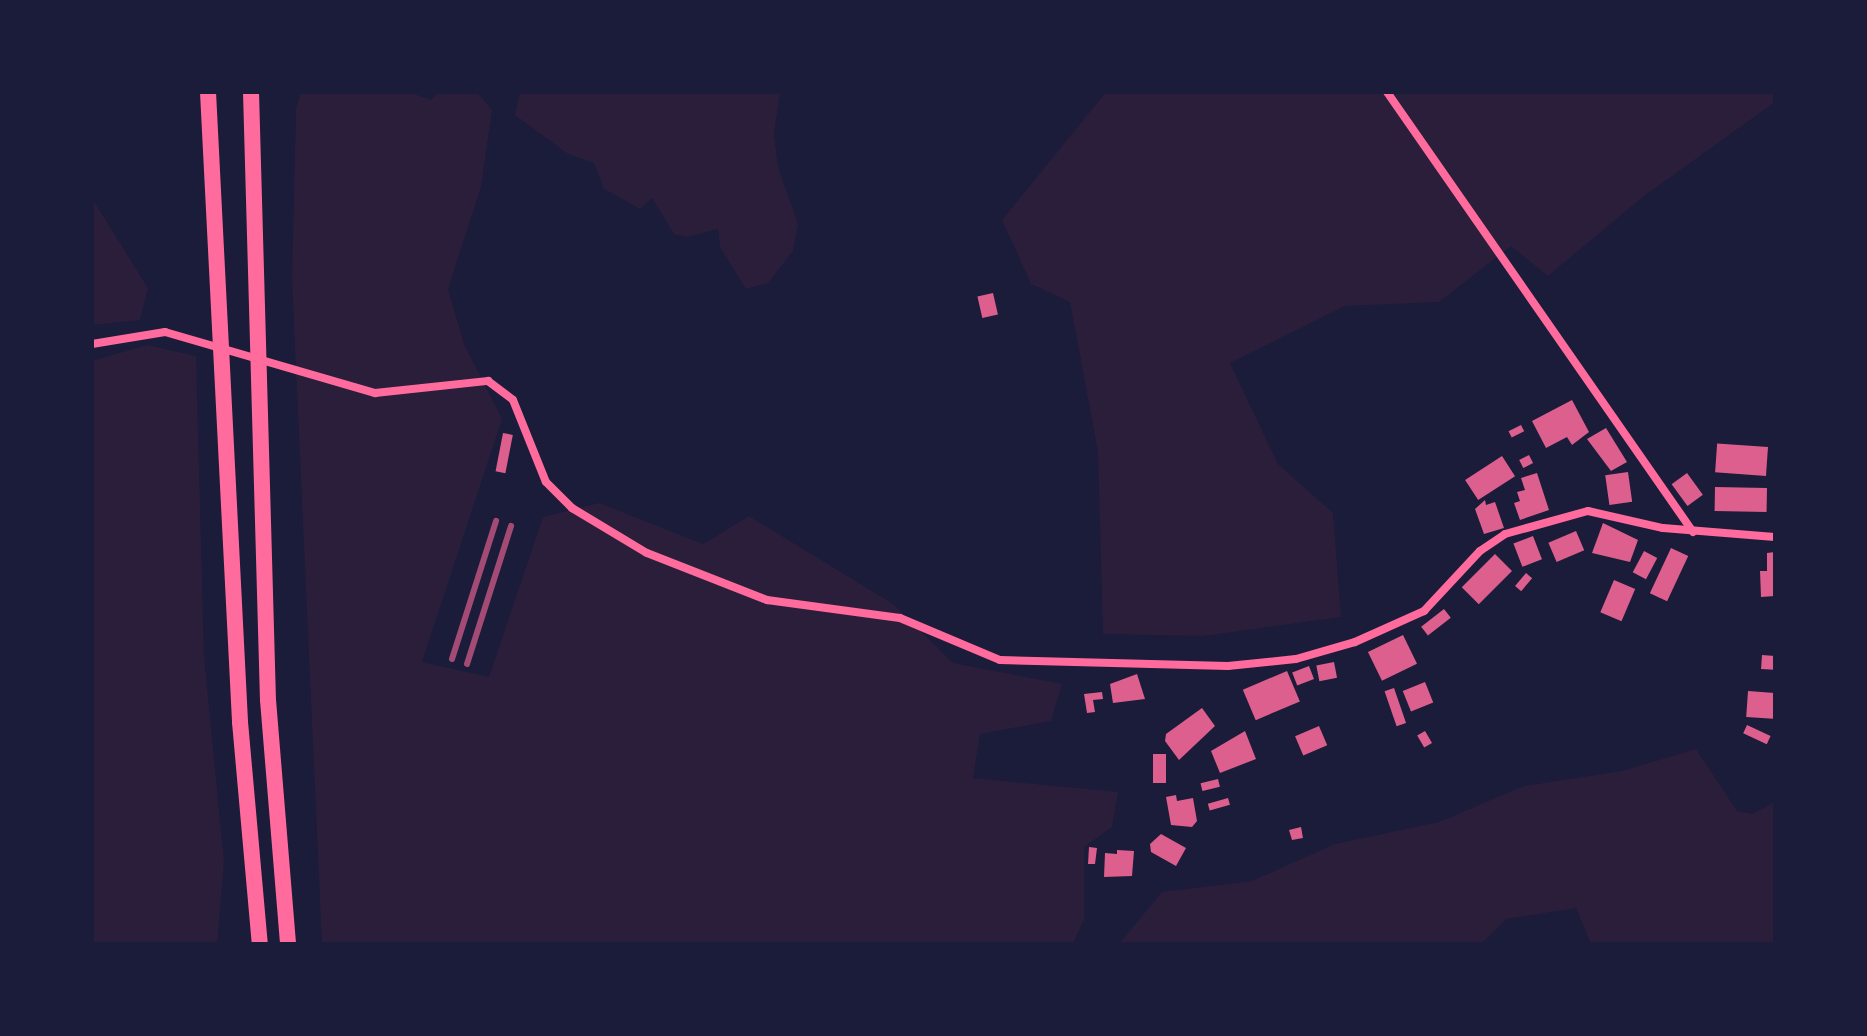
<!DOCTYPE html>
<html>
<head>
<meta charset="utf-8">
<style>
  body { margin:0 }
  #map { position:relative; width:1867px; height:1036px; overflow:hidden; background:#1b1b3a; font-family:Georgia,serif }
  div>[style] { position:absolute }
  .green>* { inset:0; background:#2a1e3b }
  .building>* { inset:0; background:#dd5f8e; transform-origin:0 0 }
  .minor>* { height:8px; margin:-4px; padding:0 4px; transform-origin:4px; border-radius:4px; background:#ff6b9d }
  .motorway>* { height:16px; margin:-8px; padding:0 8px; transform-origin:8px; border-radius:8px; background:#ff6b9d }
  .rail>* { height:6px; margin:-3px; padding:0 3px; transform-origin:3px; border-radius:3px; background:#a44b75 }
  span { translate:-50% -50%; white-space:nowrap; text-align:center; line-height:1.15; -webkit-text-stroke:7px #1b1b3a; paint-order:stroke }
  .frame { position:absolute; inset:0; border:94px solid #1b1b3a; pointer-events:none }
</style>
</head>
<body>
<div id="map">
  <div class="green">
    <i style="clip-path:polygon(301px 92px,409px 92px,431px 100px,439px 92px,477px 92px,492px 110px,481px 187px,448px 289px,464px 344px,502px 419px,422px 662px,489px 677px,543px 517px,599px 503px,703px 544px,749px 516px,893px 604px,953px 663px,1062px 684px,1051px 721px,980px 734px,973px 778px,1118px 792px,1112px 827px,1084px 847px,1084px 919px,1073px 944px,322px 944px,292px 279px,296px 109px)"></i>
    <i style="clip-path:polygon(520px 92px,780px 92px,774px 134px,778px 167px,798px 224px,793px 251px,768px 283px,746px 289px,720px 247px,718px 229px,687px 237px,674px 234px,652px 198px,640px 209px,604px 189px,594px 163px,568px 154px,515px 115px)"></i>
    <i style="clip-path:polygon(1106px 92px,1775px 92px,1775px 102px,1644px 196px,1548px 276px,1511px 246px,1439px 302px,1345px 306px,1230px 363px,1278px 464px,1333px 513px,1341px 617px,1203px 636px,1103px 634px,1098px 452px,1070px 302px,1031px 284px,1002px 220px)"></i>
    <i style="clip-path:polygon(92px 198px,148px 288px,140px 320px,92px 325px)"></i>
    <i style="clip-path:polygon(147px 345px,196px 356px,204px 656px,224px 862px,217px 944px,92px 944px,92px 361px)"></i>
    <i style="clip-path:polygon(1696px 749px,1737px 811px,1752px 814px,1775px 802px,1775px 944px,1591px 944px,1576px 908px,1506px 919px,1481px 944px,1119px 944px,1162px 892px,1252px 881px,1335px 844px,1439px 822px,1524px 786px,1622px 771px)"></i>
  </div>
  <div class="building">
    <i style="left:993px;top:293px;width:22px;height:16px;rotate:77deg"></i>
    <i style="clip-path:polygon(1572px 400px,1589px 432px,1572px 445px,1567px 437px,1546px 448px,1532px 421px)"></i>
    <i style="left:1521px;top:425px;width:7px;height:14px;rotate:63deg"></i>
    <i style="clip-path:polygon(1606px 428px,1627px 462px,1611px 471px,1587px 439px)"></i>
    <i style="left:503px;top:433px;width:10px;height:39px;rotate:11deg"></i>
    <i style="left:1768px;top:447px;width:29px;height:51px;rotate:94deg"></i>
    <i style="left:1529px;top:455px;width:9px;height:11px;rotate:63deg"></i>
    <i style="left:1502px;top:456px;width:24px;height:44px;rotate:57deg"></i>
    <i style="left:1628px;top:472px;width:30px;height:23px;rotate:82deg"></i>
    <i style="clip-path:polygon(1537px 473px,1549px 510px,1520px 520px,1514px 503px,1520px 501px,1517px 492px,1525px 490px,1521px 478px)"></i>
    <i style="left:1687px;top:473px;width:27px;height:19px;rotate:54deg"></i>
    <i style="left:1715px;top:487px;width:52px;height:24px;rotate:1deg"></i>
    <i style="clip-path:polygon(1485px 500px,1486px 505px,1495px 502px,1504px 528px,1484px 534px,1475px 509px)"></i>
    <i style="clip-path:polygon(1603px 523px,1638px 540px,1630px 562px,1592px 553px)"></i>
    <i style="left:1576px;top:531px;width:21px;height:30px;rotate:67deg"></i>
    <i style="left:1533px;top:536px;width:25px;height:21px;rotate:69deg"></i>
    <i style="left:1671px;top:548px;width:19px;height:50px;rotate:25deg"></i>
    <i style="left:1644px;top:551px;width:15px;height:24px;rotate:28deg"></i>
    <i style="clip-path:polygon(1775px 552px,1775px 596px,1761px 597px,1760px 571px,1767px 571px,1767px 553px)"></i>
    <i style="left:1495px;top:554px;width:24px;height:47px;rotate:45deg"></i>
    <i style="left:1526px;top:573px;width:8px;height:17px;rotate:40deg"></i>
    <i style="left:1614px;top:580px;width:23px;height:35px;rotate:23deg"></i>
    <i style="left:1444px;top:609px;width:11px;height:29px;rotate:52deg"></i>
    <i style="left:1403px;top:635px;width:32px;height:39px;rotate:64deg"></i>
    <i style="left:1762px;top:655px;width:13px;height:14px;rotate:4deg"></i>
    <i style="left:1334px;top:662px;width:16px;height:18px;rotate:79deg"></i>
    <i style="left:1309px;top:666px;width:14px;height:18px;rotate:69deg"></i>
    <i style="left:1287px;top:671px;width:33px;height:48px;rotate:67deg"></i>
    <i style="clip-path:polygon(1137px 674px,1145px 699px,1113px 703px,1110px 684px)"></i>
    <i style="left:1425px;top:682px;width:22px;height:24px;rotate:68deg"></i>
    <i style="left:1394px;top:688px;width:37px;height:10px;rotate:71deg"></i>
    <i style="left:1748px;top:691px;width:27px;height:26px;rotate:4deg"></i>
    <i style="clip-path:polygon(1102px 692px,1103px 699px,1093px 700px,1095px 712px,1087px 713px,1084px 694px)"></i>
    <i style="clip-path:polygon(1202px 708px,1215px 726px,1179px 760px,1165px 741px,1166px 734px)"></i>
    <i style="left:1747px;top:725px;width:26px;height:9px;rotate:25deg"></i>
    <i style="left:1319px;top:726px;width:21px;height:26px;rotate:67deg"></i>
    <i style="clip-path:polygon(1245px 731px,1256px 759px,1220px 773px,1211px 751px)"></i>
    <i style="left:1425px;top:731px;width:14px;height:9px;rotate:60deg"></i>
    <i style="left:1153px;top:754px;width:13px;height:29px"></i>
    <i style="left:1218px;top:779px;width:8px;height:18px;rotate:76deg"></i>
    <i style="clip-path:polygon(1176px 795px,1177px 801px,1193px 798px,1197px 821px,1192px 827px,1171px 825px,1166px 797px)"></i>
    <i style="left:1228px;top:798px;width:7px;height:21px;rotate:74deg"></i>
    <i style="clip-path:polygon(1301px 827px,1303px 838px,1292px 840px,1289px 830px)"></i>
    <i style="clip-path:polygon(1161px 834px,1186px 848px,1176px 866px,1151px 852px,1150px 844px)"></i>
    <i style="clip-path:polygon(1089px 847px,1097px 848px,1095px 864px,1088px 864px)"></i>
    <i style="clip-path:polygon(1117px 850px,1134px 851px,1132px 876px,1104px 877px,1105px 853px,1117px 854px)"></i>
  </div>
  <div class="minor">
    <i style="left:1387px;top:92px;width:536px;rotate:55.18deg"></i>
    <i style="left:92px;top:344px;width:74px;rotate:-9.3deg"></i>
    <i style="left:165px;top:332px;width:219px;rotate:16.2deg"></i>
    <i style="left:375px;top:393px;width:114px;rotate:-6.1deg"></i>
    <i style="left:488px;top:381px;width:31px;rotate:37deg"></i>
    <i style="left:513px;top:400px;width:88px;rotate:68.1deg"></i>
    <i style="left:546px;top:482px;width:37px;rotate:45deg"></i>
    <i style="left:572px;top:508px;width:87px;rotate:31deg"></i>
    <i style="left:647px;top:553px;width:129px;rotate:21.4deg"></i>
    <i style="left:767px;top:600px;width:134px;rotate:7.7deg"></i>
    <i style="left:900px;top:618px;width:108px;rotate:22.8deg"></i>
    <i style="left:1000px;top:660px;width:228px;rotate:1.5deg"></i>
    <i style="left:1228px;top:666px;width:68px;rotate:-5.9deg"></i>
    <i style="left:1296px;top:659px;width:61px;rotate:-16.1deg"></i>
    <i style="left:1355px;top:642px;width:76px;rotate:-24.2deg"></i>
    <i style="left:1424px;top:611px;width:82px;rotate:-47deg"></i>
    <i style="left:1480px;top:551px;width:30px;rotate:-34deg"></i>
    <i style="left:1505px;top:534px;width:86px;rotate:-15.5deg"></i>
    <i style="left:1588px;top:511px;width:77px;rotate:12.8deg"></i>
    <i style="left:1663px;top:528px;width:112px;rotate:4.6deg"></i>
  </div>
  <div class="motorway">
    <i style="left:208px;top:92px;width:631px;rotate:87.09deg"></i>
    <i style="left:240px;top:722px;width:223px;rotate:84.9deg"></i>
    <i style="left:251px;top:92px;width:608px;rotate:88.4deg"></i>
    <i style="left:268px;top:700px;width:245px;rotate:85.3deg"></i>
  </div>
  <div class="rail">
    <i style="left:452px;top:659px;width:145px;rotate:-72.3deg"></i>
    <i style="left:467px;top:664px;width:145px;rotate:-72.3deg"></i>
  </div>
  <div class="frame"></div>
</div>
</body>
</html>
